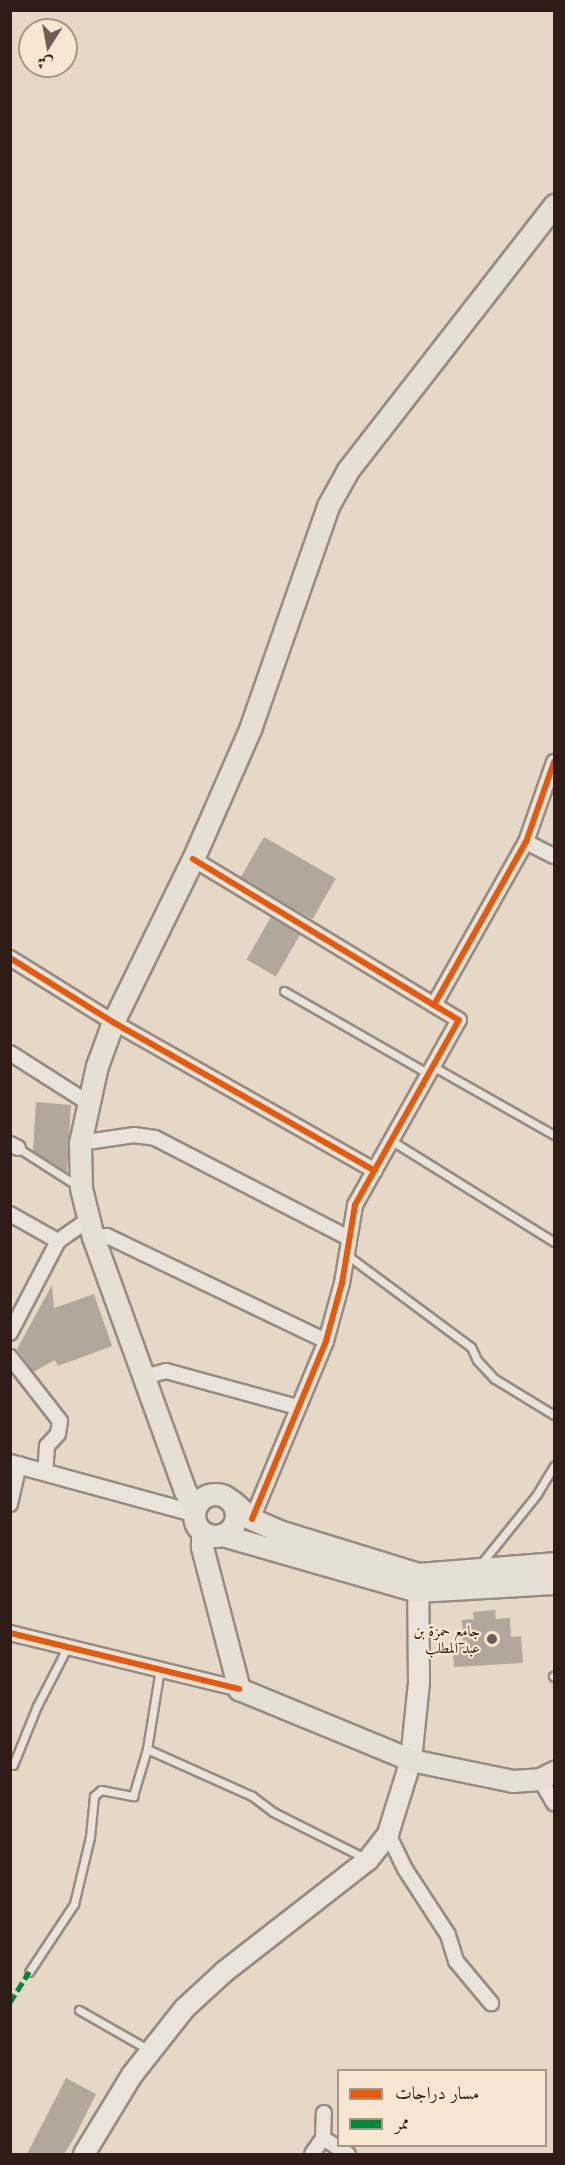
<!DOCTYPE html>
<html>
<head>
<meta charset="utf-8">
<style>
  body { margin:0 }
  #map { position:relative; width:565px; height:2165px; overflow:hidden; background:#e5d8c6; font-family:"Libre Caslon Text",Amiri,serif }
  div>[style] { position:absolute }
  .building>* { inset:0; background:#b1a79b; transform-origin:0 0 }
  .roads { filter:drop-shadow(2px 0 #968c82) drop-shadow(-2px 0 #968c82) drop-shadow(0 2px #968c82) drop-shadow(0 -2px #968c82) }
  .service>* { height:7px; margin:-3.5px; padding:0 3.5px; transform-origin:3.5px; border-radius:3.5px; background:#eae3da }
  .minor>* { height:14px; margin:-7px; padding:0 7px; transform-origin:7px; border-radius:7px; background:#eae3da }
  .tertiary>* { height:16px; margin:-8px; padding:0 8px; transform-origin:8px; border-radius:8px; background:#eae3da }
  .secondary>* { height:20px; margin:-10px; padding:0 10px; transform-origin:10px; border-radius:10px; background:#eae3da }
  .primary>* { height:21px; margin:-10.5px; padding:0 10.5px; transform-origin:10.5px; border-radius:10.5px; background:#e6dfd4 }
  .primary>.ring { margin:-10.5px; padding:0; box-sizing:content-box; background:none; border:21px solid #e6dfd4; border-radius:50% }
  .quiet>* { height:4.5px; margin-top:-2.25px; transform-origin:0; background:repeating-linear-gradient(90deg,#00873e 0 9px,transparent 0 13.5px) }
  .cycleway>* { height:6px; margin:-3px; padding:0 3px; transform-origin:3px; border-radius:3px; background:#e8590c }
  .dots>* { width:16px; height:16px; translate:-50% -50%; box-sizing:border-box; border:3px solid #f7e7d2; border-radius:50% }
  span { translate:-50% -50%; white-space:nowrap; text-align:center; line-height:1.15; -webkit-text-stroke:4.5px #f7e7d2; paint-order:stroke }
  .poi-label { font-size:15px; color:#2e1d17 }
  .right { translate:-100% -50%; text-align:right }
  .frame { position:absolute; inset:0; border:12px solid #2e1d17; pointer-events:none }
  .legend { position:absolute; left:337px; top:2069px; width:210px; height:78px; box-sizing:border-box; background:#f7e7d2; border:2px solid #a79687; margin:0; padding:8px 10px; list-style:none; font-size:18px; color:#2e1d17 }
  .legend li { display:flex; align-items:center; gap:12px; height:30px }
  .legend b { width:30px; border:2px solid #a79687 }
  .north { position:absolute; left:18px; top:18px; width:60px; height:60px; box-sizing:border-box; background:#f7e7d2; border:2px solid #a79687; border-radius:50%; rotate:191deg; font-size:16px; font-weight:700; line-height:24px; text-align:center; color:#2e1d17 }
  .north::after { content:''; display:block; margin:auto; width:21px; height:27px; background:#6e5e54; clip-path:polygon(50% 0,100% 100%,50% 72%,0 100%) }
</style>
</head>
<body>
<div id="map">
  <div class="building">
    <i style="left:264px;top:837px;width:83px;height:47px;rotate:30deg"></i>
    <i style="left:271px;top:917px;width:34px;height:49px;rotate:30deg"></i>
    <i style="clip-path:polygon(36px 1102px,71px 1105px,67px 1172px,33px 1151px)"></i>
    <i style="clip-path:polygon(52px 1285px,54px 1308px,94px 1294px,112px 1346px,58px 1366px,55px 1360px,33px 1372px,17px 1349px)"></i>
    <i style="clip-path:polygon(495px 1610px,496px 1619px,510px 1618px,511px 1637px,521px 1636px,523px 1663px,454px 1667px,452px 1641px,463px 1641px,462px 1620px,474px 1619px,473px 1612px)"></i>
    <i style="clip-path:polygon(66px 2078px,96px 2094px,74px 2138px,64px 2154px,27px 2154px)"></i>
  </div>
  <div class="roads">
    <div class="service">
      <i style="left:284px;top:991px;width:167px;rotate:29.8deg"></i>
      <i style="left:434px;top:1067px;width:138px;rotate:29.5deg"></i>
      <i style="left:392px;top:1141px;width:191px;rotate:31.9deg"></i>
      <i style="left:18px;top:1148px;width:69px;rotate:32.5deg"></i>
      <i style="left:347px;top:1255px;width:154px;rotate:36.6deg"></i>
      <i style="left:471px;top:1347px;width:14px;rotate:65deg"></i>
      <i style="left:477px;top:1360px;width:26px;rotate:47deg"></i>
      <i style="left:495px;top:1379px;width:69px;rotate:31.4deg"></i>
      <i style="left:480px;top:1565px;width:91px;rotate:-51.2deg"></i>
      <i style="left:537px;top:1494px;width:33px;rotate:-59deg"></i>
      <i style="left:553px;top:1676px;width:1px;rotate:45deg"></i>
      <i style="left:147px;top:1749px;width:115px;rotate:24.1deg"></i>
      <i style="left:252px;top:1796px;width:26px;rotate:37deg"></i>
      <i style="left:273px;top:1812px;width:103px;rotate:26.6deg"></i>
      <i style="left:13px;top:1765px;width:64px;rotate:-67.9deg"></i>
      <i style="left:37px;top:1706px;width:65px;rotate:-62.7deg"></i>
      <i style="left:29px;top:1972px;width:82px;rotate:-56.5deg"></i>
      <i style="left:74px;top:1904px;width:69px;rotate:-76.6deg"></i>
      <i style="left:90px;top:1837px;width:41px;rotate:-84.4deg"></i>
      <i style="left:94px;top:1796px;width:9px;rotate:-41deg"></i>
      <i style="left:101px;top:1790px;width:33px;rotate:11deg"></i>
      <i style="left:133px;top:1796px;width:49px;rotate:-73.4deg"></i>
      <i style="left:147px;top:1749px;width:81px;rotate:-80.8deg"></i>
      <i style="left:79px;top:2010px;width:81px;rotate:29.7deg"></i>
    </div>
    <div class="minor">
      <i style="left:526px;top:842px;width:31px;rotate:27deg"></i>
      <i style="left:193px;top:859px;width:282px;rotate:31.2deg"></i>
      <i style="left:434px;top:1005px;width:187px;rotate:-60.6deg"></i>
      <i style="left:526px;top:842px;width:85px;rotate:-70.7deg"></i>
      <i style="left:10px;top:958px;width:121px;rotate:31.9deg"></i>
      <i style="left:113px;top:1022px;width:301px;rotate:29.6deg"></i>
      <i style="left:10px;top:1053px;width:91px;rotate:32.5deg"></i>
      <i style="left:80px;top:1143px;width:55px;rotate:-8.4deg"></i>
      <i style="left:134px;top:1135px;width:21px;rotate:8deg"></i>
      <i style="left:155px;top:1138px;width:218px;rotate:27.3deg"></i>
      <i style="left:10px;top:1144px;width:9px;rotate:27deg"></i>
      <i style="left:10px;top:1214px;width:55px;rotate:29.4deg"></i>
      <i style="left:93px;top:1237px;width:14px;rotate:-4deg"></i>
      <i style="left:107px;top:1236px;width:243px;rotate:25.6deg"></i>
      <i style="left:10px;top:1333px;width:104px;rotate:-62.4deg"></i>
      <i style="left:58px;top:1241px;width:37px;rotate:-35deg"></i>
      <i style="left:10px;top:1357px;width:81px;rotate:52deg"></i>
      <i style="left:60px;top:1421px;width:13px;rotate:99deg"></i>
      <i style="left:58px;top:1434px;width:16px;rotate:133deg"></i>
      <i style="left:47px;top:1446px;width:26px;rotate:94deg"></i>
      <i style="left:144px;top:1377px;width:23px;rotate:-15deg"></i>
      <i style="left:166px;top:1371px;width:137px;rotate:15.3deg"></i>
      <i style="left:10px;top:1504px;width:41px;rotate:-77.3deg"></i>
      <i style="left:252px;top:1519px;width:193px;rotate:-67.4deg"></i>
      <i style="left:326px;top:1341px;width:60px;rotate:-74.6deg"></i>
      <i style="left:342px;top:1283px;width:79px;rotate:-80.5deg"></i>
      <i style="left:355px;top:1205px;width:212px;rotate:-60.7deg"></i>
      <i style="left:459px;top:1020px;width:29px;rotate:-149deg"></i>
      <i style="left:10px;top:1633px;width:236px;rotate:13.7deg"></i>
      <i style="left:540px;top:1779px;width:28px;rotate:60deg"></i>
      <i style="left:388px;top:1834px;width:39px;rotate:64deg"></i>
      <i style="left:405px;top:1869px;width:79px;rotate:56.9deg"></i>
      <i style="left:448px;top:1935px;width:27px;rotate:73deg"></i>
      <i style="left:456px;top:1961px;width:55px;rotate:50.2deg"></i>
      <i style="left:323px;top:2138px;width:30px;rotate:33deg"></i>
      <i style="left:312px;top:2154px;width:19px;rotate:-55deg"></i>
      <i style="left:323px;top:2138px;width:25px;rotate:-88deg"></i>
    </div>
    <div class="tertiary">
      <i style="left:10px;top:1463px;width:190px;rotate:15.3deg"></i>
    </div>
    <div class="secondary">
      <i style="left:84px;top:2154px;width:92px;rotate:-58.7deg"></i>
      <i style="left:132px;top:2075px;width:85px;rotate:-51.7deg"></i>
      <i style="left:185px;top:2008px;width:53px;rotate:-42.7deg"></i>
      <i style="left:224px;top:1972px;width:182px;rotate:-37.9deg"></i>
      <i style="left:368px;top:1860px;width:33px;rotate:-52deg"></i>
      <i style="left:388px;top:1834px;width:77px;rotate:-72.7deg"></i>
      <i style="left:411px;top:1760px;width:77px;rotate:-84.1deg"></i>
      <i style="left:419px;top:1683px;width:106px;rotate:-90.5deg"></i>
    </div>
    <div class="primary">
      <i class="ring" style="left:194px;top:1494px;width:21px;height:21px"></i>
      <i style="left:232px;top:1501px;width:27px;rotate:42deg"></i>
      <i style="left:252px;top:1519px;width:30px;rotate:24deg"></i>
      <i style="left:279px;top:1531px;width:145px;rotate:17.2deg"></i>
      <i style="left:418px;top:1574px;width:136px;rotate:-4.6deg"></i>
      <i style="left:195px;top:1505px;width:17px;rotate:-126deg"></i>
      <i style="left:185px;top:1491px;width:270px;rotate:-109.9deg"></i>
      <i style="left:93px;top:1237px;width:50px;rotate:-103.8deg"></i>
      <i style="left:81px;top:1188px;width:45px;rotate:-91.3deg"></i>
      <i style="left:80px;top:1143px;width:79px;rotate:-77.6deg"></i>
      <i style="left:97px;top:1066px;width:47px;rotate:-70deg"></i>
      <i style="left:113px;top:1022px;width:182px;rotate:-63.9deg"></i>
      <i style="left:193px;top:859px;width:142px;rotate:-66.3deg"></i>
      <i style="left:250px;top:729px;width:236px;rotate:-70.7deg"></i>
      <i style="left:328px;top:506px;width:41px;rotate:-60.9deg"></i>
      <i style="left:348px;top:470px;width:336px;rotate:-52.1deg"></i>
      <i style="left:202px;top:1532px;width:15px;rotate:90deg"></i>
      <i style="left:202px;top:1547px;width:147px;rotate:75.4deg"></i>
      <i style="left:239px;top:1689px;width:186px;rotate:22.4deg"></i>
      <i style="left:411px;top:1760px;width:104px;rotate:11.6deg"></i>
      <i style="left:513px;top:1781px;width:27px;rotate:-4deg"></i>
      <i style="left:540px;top:1779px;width:16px;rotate:-27deg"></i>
      <i style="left:222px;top:1535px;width:203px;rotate:16deg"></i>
      <i style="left:417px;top:1591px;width:137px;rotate:-3.3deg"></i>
    </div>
  </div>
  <div class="quiet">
    <i style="left:10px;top:2002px;width:36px;rotate:-58deg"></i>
  </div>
  <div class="cycleway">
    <i style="left:193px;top:859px;width:282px;rotate:31.2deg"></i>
    <i style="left:434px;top:1005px;width:187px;rotate:-60.6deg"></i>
    <i style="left:526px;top:842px;width:85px;rotate:-70.7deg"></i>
    <i style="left:10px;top:958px;width:121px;rotate:31.9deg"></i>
    <i style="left:113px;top:1022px;width:301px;rotate:29.6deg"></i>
    <i style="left:252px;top:1519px;width:193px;rotate:-67.4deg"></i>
    <i style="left:326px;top:1341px;width:60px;rotate:-74.6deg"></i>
    <i style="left:342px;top:1283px;width:79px;rotate:-80.5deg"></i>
    <i style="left:355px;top:1205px;width:212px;rotate:-60.7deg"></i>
    <i style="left:459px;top:1020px;width:29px;rotate:-149deg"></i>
    <i style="left:10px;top:1633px;width:236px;rotate:13.7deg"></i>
  </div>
  <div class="dots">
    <i style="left:492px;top:1639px;background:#6e5e54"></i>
  </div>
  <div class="poi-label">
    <span class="right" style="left:480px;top:1639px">جامع حمزة بن<br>عبد المطلب</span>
  </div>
  <div class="frame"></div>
  <ul class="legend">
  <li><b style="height:8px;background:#e8590c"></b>مسار دراجات</li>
  <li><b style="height:8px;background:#00873e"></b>ممر</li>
  </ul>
  <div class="north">ش</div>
</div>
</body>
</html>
